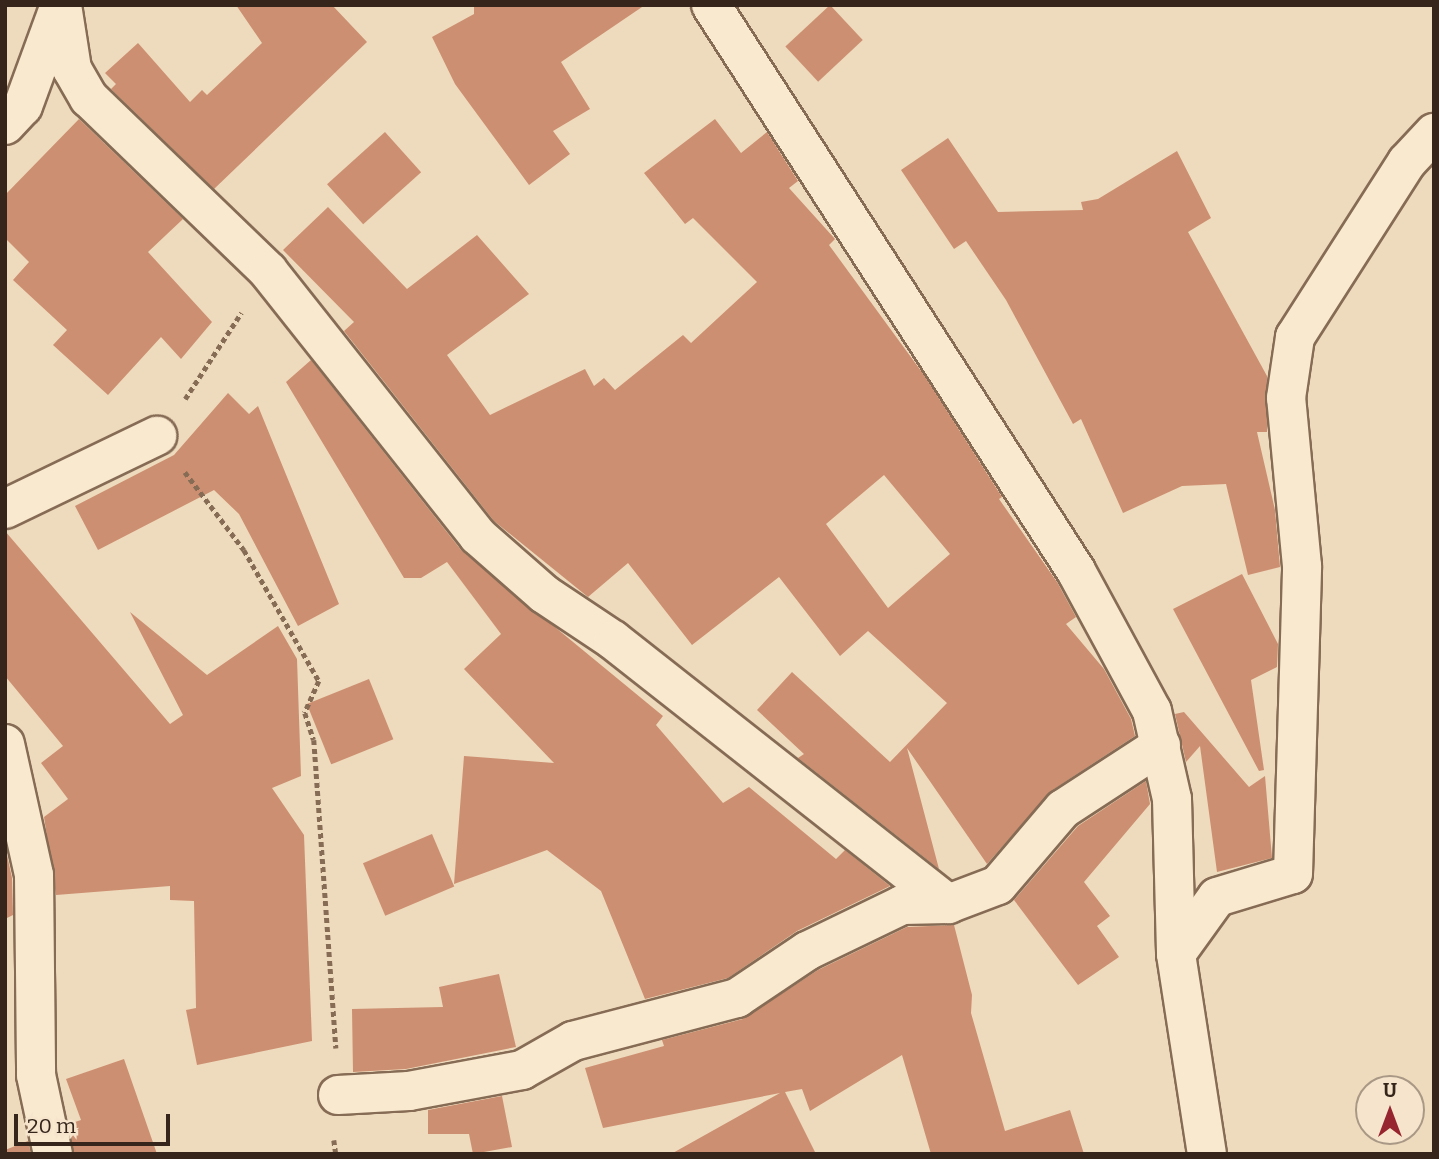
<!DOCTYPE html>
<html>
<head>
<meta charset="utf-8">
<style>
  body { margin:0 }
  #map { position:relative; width:1439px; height:1159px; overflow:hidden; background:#eedabc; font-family:Bitter,serif }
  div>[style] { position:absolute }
  .building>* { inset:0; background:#cd8f71; transform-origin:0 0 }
  .path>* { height:4.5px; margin-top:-2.25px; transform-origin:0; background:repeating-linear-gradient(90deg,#866b55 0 5px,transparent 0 8.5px) }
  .roads { filter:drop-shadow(2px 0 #866b55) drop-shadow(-2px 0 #866b55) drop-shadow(0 2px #866b55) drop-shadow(0 -2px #866b55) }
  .minor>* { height:38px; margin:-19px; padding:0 19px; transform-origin:19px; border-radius:19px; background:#f9e9cf }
  .tertiary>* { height:38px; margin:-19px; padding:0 19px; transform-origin:19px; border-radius:19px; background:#f9e9cf }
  span { translate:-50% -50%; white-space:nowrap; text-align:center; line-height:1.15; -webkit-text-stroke:5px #f6e5cc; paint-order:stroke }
  .frame { position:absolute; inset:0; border:7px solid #35251b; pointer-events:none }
  .north { position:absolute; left:1355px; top:1075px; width:70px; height:70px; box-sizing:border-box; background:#f6e5cc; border:2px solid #a99885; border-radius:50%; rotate:0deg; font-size:19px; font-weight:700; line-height:28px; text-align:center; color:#35251b }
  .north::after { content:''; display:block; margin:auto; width:24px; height:32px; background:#962530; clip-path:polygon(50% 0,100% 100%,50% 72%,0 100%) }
  .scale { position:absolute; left:14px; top:1114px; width:156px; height:32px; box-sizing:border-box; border:4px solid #35251b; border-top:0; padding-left:9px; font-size:21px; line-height:24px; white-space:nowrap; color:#35251b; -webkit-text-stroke:5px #f6e5cc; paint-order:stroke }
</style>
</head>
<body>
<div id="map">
  <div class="building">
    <i style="clip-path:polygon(236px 5px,332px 5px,367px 42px,214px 189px,111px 89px,116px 84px,105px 73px,138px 43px,190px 102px,202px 90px,207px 95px,262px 43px)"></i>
    <i style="clip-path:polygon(474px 5px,645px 5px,561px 62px,590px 109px,553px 131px,570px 154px,529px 185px,455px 84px,432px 37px,474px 14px)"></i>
    <i style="left:830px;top:5px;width:48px;height:61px;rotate:47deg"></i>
    <i style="clip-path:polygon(79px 119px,183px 219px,148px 252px,212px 322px,181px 359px,161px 337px,108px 395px,53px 345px,67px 330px,13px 280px,29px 262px,5px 238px,5px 195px)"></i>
    <i style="clip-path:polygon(evenodd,715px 119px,741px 153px,767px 132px,798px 181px,789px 188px,835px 239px,829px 245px,924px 375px,1002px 497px,999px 499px,1057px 582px,1076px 617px,1066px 624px,1104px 669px,1131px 719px,1135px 736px,1051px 791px,987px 864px,907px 748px,939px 869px,798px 758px,804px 754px,757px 710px,792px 672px,890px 762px,947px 703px,868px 631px,840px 656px,779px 577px,692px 645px,628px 563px,588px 597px,494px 521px,344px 331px,354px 322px,283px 250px,328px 207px,407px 289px,477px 235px,529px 294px,447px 355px,490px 415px,585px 369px,594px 386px,604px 378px,615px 390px,683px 335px,691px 343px,757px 282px,693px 218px,685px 224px,644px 173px,715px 119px,884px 475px,950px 554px,888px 608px,826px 524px,884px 475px)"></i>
    <i style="left:385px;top:132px;width:54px;height:78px;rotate:48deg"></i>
    <i style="clip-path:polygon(948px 138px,998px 212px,1083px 210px,1081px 202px,1098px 199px,1177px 151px,1211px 218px,1188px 232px,1267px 376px,1267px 432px,1257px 432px,1275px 510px,1280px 567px,1248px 575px,1226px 484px,1182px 486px,1123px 513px,1081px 419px,1073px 424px,1006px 300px,966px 241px,954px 249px,901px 170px)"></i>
    <i style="clip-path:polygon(311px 360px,461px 550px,663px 716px,656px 725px,723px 803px,749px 787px,836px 859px,845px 850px,890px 886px,797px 931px,728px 978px,645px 999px,601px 891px,547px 850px,454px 884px,464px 756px,554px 763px,464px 669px,501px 634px,447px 562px,421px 578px,404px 578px,286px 382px)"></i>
    <i style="clip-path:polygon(228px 393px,249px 414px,258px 406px,339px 604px,298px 626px,239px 514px,214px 490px,98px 550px,75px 506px,174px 455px)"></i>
    <i style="clip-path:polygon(5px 531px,170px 724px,183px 715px,130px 612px,207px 675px,278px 626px,297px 659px,301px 776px,272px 788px,304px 835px,312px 1041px,197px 1065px,186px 1010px,196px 1008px,194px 901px,170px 900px,170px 886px,56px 895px,44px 817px,68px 799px,41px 763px,63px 746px,5px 676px)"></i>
    <i style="clip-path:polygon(1242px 574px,1278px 644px,1277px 667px,1251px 680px,1264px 770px,1259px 771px,1173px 609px)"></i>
    <i style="left:369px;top:679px;width:65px;height:67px;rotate:68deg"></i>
    <i style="clip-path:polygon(1184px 712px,1249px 787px,1265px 776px,1272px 858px,1217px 872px,1200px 746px,1186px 762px,1175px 714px)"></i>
    <i style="clip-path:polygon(1146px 781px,1150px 804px,1084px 882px,1110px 916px,1097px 926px,1119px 957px,1078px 985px,1014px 900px,1078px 826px)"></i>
    <i style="left:432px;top:834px;width:57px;height:75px;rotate:67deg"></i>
    <i style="clip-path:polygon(5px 846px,12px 878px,13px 915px,5px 919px)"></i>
    <i style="clip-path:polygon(954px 925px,972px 995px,971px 1013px,1005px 1131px,1070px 1110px,1084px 1154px,931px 1154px,902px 1055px,810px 1111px,802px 1089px,785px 1092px,816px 1154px,671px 1154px,780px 1093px,603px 1128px,585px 1068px,664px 1046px,662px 1040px,743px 1019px,818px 970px,907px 927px)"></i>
    <i style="clip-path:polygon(499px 974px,516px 1047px,406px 1069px,353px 1072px,352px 1009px,443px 1007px,439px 987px)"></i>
    <i style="clip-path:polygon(124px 1059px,157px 1154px,74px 1154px,69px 1124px,81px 1120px,66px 1079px)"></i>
    <i style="clip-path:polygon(502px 1096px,512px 1147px,473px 1154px,469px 1134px,428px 1134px,428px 1110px)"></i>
    <i style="clip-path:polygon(28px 1141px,31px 1154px,5px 1154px,5px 1150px)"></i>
  </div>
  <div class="path">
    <i style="left:185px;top:399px;width:103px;rotate:-56.9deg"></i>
    <i style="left:185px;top:472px;width:98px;rotate:52.9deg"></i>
    <i style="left:244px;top:550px;width:151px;rotate:60.2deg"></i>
    <i style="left:319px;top:681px;width:35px;rotate:114deg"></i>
    <i style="left:305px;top:713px;width:28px;rotate:72deg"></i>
    <i style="left:314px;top:740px;width:309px;rotate:85.9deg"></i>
    <i style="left:334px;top:1140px;width:14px;rotate:82deg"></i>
  </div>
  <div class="roads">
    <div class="minor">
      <i style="left:62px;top:5px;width:65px;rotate:81.1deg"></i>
      <i style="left:72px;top:69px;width:34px;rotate:60deg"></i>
      <i style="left:89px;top:98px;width:249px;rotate:44deg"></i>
      <i style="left:268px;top:271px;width:338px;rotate:51.6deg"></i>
      <i style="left:478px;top:536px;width:88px;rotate:41.3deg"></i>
      <i style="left:544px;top:594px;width:83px;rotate:33.7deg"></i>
      <i style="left:613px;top:640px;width:427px;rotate:38.2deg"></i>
      <i style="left:5px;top:125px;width:26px;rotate:-47deg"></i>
      <i style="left:23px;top:106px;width:108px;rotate:-69.9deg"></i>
      <i style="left:5px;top:509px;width:169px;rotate:-25.7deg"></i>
      <i style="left:5px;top:744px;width:134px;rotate:77.5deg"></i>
      <i style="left:34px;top:875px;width:200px;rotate:89.4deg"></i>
      <i style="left:36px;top:1075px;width:81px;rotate:77.9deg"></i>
      <i style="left:1176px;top:954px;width:70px;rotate:-54.3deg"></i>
      <i style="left:1217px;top:897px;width:79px;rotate:-16.8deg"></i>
      <i style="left:1293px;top:874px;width:308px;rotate:-88.3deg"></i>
      <i style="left:1302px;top:566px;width:169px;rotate:-95.4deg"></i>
      <i style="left:1286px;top:398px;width:62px;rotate:-81.6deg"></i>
      <i style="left:1295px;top:337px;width:208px;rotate:-57.4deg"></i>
      <i style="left:1407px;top:162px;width:40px;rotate:-47deg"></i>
      <i style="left:338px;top:1095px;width:71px;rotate:-3.2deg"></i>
      <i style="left:409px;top:1091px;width:115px;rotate:-10.5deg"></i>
      <i style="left:522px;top:1070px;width:59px;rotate:-29.6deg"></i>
      <i style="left:573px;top:1041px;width:170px;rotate:-14.7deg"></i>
      <i style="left:737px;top:998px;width:84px;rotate:-33.9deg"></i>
      <i style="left:807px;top:951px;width:106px;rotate:-25.8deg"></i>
      <i style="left:902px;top:905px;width:46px;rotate:-1.2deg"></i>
      <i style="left:948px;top:904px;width:53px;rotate:-20.8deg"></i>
      <i style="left:998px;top:885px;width:100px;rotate:-49.5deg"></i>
      <i style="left:1063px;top:809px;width:117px;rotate:-33.1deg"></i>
    </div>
    <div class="tertiary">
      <i style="left:711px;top:5px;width:673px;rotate:57.18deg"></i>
      <i style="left:1076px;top:571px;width:159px;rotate:61.5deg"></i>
      <i style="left:1152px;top:711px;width:90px;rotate:77.2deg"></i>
      <i style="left:1172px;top:799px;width:155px;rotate:88.5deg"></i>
      <i style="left:1176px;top:954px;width:202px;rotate:81.2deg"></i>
    </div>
  </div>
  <div class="frame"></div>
  <div class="north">U</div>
  <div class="scale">20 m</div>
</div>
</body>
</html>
